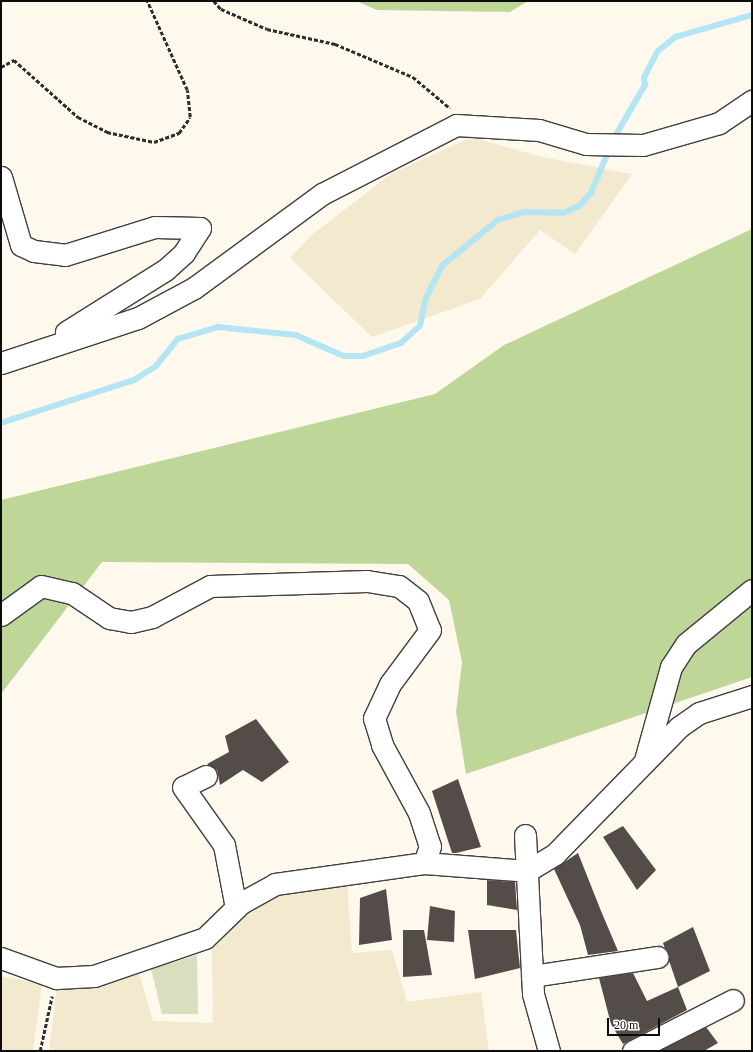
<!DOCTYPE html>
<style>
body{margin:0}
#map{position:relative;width:753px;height:1052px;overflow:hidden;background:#fef8ed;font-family:"Times New Roman",serif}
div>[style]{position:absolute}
.farmland>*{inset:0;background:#f2e9ce}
.forest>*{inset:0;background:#bed698}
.cemetery>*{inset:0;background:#d9debf}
.stream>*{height:5.5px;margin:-2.75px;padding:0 2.75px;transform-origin:2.75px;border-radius:2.75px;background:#b4e5f3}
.building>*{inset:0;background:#544c49}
.path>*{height:2.5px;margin-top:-1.25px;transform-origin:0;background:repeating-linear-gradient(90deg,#2e2e2e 0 4px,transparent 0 6px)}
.roads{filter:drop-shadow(1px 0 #3f3f3f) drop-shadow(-1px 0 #3f3f3f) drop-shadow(0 1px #3f3f3f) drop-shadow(0 -1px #3f3f3f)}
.minor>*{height:21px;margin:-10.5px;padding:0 10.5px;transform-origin:10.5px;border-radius:10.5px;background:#fff}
span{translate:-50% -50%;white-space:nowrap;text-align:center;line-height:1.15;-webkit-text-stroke:4px #fff;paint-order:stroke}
.frame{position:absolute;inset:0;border:2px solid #0c0c0c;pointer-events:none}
.scale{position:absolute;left:607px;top:1018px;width:53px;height:18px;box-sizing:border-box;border:2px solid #0c0c0c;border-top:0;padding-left:5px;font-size:12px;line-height:14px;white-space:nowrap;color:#0c0c0c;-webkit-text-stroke:3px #fff;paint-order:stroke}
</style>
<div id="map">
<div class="farmland">
<i style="clip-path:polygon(471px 137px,542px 157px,632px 174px,575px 254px,540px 230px,480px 299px,372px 337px,290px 258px,313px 234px,391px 174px)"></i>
<i style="clip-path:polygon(347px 882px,352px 953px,392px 950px,407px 1002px,481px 992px,489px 1051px,49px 1051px,57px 986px,92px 989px,139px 973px,153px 1021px,213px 1023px,212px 950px,245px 915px,279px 892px)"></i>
<i style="clip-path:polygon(1px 976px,42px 984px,33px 1051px,1px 1051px)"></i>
</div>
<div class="forest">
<i style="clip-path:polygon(356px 1px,528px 1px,510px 12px,377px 10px)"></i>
<i style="clip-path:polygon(752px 229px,752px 677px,466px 774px,456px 712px,462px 662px,449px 600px,408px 564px,102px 562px,1px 694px,1px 500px,435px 394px,504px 345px)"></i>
</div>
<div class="cemetery">
<i style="clip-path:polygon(197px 955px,198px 1014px,162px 1014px,151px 969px)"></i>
</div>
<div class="stream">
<i style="left:613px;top:140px;width:64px;rotate:-59.8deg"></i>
<i style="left:645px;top:85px;width:7px;rotate:-98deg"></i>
<i style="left:644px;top:78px;width:30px;rotate:-63deg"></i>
<i style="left:658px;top:51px;width:23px;rotate:-38deg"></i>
<i style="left:676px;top:37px;width:79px;rotate:-16.1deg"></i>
<i style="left:1px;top:423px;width:140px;rotate:-17.9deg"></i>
<i style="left:134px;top:380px;width:26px;rotate:-32deg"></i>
<i style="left:156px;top:366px;width:35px;rotate:-51deg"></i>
<i style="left:178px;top:339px;width:42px;rotate:-16.7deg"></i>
<i style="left:218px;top:327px;width:78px;rotate:5.9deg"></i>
<i style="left:296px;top:335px;width:52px;rotate:23.6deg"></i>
<i style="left:344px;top:356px;width:19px"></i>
<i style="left:363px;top:356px;width:40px;rotate:-18.9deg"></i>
<i style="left:401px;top:343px;width:25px;rotate:-42deg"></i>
<i style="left:420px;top:326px;width:29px;rotate:-78deg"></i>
<i style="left:426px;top:298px;width:37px;rotate:-63deg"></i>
<i style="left:443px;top:265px;width:71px;rotate:-39.3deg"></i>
<i style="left:498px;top:220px;width:28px;rotate:-17deg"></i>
<i style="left:525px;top:212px;width:39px;rotate:1deg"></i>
<i style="left:564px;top:213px;width:17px;rotate:-25deg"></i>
<i style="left:579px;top:206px;width:18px;rotate:-47deg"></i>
<i style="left:591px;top:193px;width:49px;rotate:-67.1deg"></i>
</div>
<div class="building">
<i style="clip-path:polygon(256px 719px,289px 762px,262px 782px,243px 770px,220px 785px,217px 770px,207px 764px,229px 752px,225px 736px)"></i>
<i style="clip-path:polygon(458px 779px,481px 847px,456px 853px,452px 853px,432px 791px)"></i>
<i style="clip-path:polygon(623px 826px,656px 870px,637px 890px,603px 837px)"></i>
<i style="clip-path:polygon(578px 853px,601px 911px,618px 951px,588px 955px,580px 925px,554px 869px)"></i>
<i style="clip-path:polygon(487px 880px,515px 882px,517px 910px,487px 905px)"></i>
<i style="clip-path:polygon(386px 889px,392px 940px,359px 945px,360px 898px)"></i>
<i style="clip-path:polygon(430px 906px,455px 911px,454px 942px,427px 940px)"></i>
<i style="clip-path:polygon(693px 927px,710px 971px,678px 987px,663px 943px)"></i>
<i style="clip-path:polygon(403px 930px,424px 930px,432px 975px,403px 977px)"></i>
<i style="clip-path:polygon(468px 930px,516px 930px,520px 968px,475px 979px)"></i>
<i style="clip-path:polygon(633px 973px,647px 1001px,678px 987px,687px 1010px,623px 1044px,611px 1024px,599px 978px)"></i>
<i style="clip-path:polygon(706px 1027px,718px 1043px,704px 1051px,659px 1051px)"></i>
</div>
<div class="path">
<i style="left:214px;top:1px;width:11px;rotate:49deg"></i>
<i style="left:221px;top:9px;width:50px;rotate:23.5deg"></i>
<i style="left:267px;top:29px;width:70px;rotate:12.4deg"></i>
<i style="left:335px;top:44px;width:85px;rotate:22.9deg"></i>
<i style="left:413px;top:77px;width:48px;rotate:40deg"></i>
<i style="left:1px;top:67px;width:15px;rotate:-28deg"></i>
<i style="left:14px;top:60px;width:86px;rotate:41.7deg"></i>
<i style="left:78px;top:117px;width:33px;rotate:27deg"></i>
<i style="left:107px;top:132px;width:48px;rotate:12deg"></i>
<i style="left:154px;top:142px;width:27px;rotate:-20deg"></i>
<i style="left:179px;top:133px;width:19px;rotate:-55deg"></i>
<i style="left:190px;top:117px;width:27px;rotate:-96deg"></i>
<i style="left:187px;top:90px;width:98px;rotate:-114.2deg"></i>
<i style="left:40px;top:1051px;width:56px;rotate:-77.7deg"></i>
</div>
<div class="roads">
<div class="minor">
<i style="left:1px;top:177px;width:71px;rotate:73.6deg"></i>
<i style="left:21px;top:245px;width:14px;rotate:25deg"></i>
<i style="left:34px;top:251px;width:31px;rotate:7deg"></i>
<i style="left:65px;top:255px;width:94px;rotate:-17.3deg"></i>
<i style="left:155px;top:227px;width:45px;rotate:1.3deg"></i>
<i style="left:200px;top:228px;width:30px;rotate:123deg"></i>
<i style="left:184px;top:253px;width:25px;rotate:138deg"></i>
<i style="left:165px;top:270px;width:117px;rotate:147.9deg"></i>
<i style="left:1px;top:363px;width:144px;rotate:-18.2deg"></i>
<i style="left:138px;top:318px;width:64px;rotate:-28.2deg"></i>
<i style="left:194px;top:288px;width:159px;rotate:-36.3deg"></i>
<i style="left:322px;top:194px;width:151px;rotate:-27.2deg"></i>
<i style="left:456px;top:125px;width:83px;rotate:3.4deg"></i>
<i style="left:539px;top:130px;width:49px;rotate:16.6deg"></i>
<i style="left:586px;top:144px;width:57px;rotate:1deg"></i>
<i style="left:643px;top:145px;width:79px;rotate:-16.1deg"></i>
<i style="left:719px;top:123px;width:40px;rotate:-34deg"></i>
<i style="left:1px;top:615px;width:49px;rotate:-35.9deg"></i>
<i style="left:41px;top:586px;width:32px;rotate:13deg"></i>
<i style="left:72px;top:593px;width:45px;rotate:34deg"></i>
<i style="left:109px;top:618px;width:22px;rotate:10deg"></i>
<i style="left:131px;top:622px;width:22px;rotate:-13deg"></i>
<i style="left:152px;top:617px;width:66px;rotate:-28.1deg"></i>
<i style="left:210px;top:586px;width:157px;rotate:-1.8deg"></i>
<i style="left:367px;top:581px;width:32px;rotate:9deg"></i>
<i style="left:399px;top:586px;width:24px;rotate:38deg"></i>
<i style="left:418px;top:601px;width:31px;rotate:68deg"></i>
<i style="left:430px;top:630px;width:67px;rotate:126.5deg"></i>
<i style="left:390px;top:684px;width:38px;rotate:115deg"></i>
<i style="left:374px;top:718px;width:28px;rotate:73deg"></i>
<i style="left:382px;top:745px;width:77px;rotate:61.4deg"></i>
<i style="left:419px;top:813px;width:35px;rotate:72deg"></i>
<i style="left:430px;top:846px;width:18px;rotate:109deg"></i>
<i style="left:645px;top:760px;width:97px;rotate:-74.4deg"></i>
<i style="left:671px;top:667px;width:27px;rotate:-57deg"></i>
<i style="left:686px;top:644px;width:85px;rotate:-39.3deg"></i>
<i style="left:206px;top:776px;width:25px;rotate:154deg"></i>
<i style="left:183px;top:787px;width:71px;rotate:54.7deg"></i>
<i style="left:224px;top:845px;width:64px;rotate:79.2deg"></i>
<i style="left:525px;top:835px;width:159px;rotate:87.1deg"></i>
<i style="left:533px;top:994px;width:59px;rotate:74.3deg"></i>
<i style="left:1px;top:958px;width:59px;rotate:20deg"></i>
<i style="left:56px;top:978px;width:38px;rotate:-3deg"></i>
<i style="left:94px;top:976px;width:117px;rotate:-18.9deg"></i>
<i style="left:205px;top:938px;width:50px;rotate:-44.2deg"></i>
<i style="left:241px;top:903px;width:39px;rotate:-29deg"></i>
<i style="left:275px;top:884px;width:150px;rotate:-8deg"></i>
<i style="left:424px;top:863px;width:103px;rotate:4.4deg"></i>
<i style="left:527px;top:871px;width:33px;rotate:-31deg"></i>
<i style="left:555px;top:854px;width:177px;rotate:-45.7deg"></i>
<i style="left:679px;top:727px;width:24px;rotate:-35deg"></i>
<i style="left:699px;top:713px;width:56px;rotate:-17.8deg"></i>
<i style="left:532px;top:976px;width:127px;rotate:-8.6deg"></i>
<i style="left:633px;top:1051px;width:112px;rotate:-27deg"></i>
</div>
</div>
<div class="frame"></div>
<div class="scale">20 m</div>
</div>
